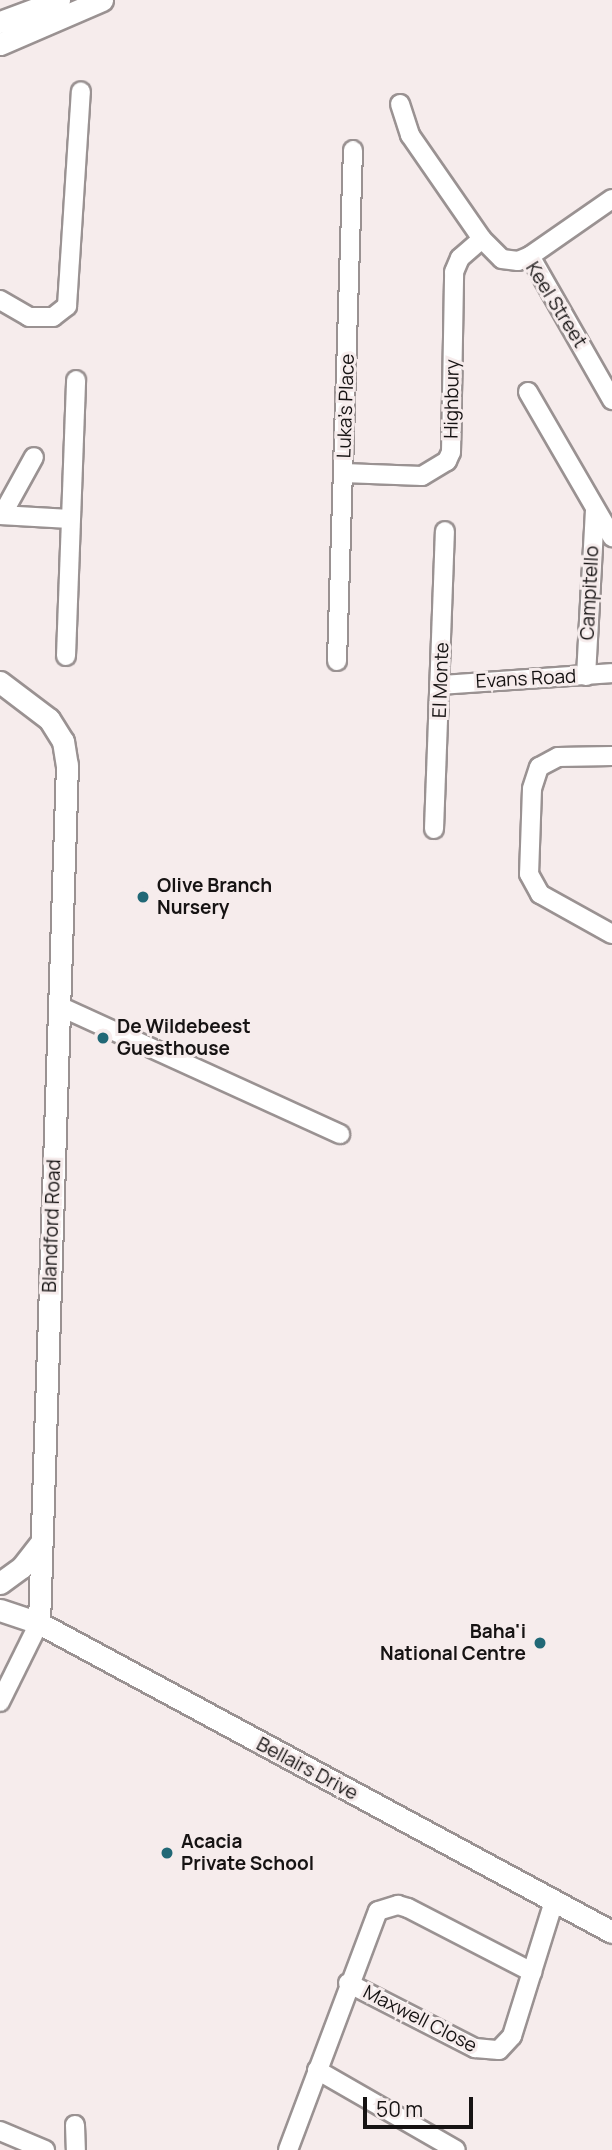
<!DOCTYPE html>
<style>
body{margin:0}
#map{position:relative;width:612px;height:2150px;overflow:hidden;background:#f6ecec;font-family:Manrope,sans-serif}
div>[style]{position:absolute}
.roads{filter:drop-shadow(2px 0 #9a9292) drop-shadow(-2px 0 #9a9292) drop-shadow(0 2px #9a9292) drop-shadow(0 -2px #9a9292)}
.minor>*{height:18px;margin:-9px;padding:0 9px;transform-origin:9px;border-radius:9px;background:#fff}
.tertiary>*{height:21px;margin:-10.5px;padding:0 10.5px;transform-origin:10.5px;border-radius:10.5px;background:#fff}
.dots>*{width:19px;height:19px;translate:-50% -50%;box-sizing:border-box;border:4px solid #f6ecec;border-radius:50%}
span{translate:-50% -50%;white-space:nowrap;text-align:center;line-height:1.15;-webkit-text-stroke:6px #f6ecec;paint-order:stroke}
.street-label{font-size:19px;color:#161313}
.poi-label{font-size:19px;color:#161313;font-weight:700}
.left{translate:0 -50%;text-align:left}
.right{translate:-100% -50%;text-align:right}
.scale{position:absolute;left:363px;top:2097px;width:110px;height:32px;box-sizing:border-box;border:4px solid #161313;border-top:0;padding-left:9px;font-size:21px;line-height:24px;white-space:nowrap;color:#161313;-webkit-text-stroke:5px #f6ecec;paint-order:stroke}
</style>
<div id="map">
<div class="roads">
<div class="minor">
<i style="left:400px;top:104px;width:33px;rotate:72deg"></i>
<i style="left:410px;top:135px;width:126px;rotate:55.3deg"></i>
<i style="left:482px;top:239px;width:28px;rotate:45deg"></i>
<i style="left:502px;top:259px;width:16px;rotate:7deg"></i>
<i style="left:518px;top:261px;width:13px;rotate:-23deg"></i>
<i style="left:530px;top:256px;width:100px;rotate:-34.8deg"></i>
<i style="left:530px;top:256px;width:166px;rotate:60.3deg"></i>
<i style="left:0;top:300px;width:34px;rotate:30deg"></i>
<i style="left:29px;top:317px;width:24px"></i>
<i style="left:53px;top:317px;width:18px;rotate:-38deg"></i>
<i style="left:67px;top:306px;width:215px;rotate:-86.3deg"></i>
<i style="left:528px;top:392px;width:168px;rotate:59.9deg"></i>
<i style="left:344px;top:473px;width:78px;rotate:2.2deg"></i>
<i style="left:422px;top:476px;width:29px;rotate:-31deg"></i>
<i style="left:447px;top:461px;width:10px;rotate:-66deg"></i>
<i style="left:451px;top:452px;width:180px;rotate:-89deg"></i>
<i style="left:454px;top:272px;width:15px;rotate:-67deg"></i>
<i style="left:460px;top:258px;width:29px;rotate:-41deg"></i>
<i style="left:0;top:515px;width:70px;rotate:3.3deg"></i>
<i style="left:2px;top:515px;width:66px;rotate:-61.1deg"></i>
<i style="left:66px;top:656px;width:276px;rotate:-87.9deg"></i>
<i style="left:337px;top:661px;width:511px;rotate:-88.21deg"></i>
<i style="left:586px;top:676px;width:165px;rotate:-86.9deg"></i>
<i style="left:441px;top:685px;width:171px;rotate:-4deg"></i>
<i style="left:612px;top:756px;width:54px;rotate:178.9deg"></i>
<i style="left:558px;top:757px;width:21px;rotate:152deg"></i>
<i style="left:539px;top:767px;width:23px;rotate:108deg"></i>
<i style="left:532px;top:789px;width:85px;rotate:92deg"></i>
<i style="left:529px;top:874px;width:23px;rotate:61deg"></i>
<i style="left:540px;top:894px;width:82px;rotate:29.1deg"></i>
<i style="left:434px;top:829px;width:298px;rotate:-87.9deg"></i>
<i style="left:59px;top:1006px;width:309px;rotate:24.5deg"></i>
<i style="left:0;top:1702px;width:88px;rotate:-63.7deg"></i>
<i style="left:348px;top:1983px;width:143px;rotate:27.1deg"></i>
<i style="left:475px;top:2048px;width:24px;rotate:5deg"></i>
<i style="left:499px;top:2050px;width:19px;rotate:-47deg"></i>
<i style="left:512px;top:2036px;width:141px;rotate:-72.7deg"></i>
<i style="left:317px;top:2070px;width:160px;rotate:29.9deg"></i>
<i style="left:75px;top:2125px;width:25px;rotate:88deg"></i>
<i style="left:0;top:2131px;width:49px;rotate:22.9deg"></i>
<i style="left:288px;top:2150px;width:255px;rotate:-69.4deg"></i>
<i style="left:378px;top:1911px;width:21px;rotate:-17deg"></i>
<i style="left:398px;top:1905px;width:10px;rotate:17deg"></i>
<i style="left:408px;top:1908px;width:140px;rotate:27.3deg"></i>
</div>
<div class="tertiary">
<i style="left:0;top:22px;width:63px;rotate:-20.4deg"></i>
<i style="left:0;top:44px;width:111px;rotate:-23.3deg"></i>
<i style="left:0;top:682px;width:61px;rotate:37.1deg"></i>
<i style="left:49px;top:719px;width:26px;rotate:58deg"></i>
<i style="left:63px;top:741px;width:24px;rotate:81deg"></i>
<i style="left:67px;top:765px;width:858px;rotate:91.87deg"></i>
<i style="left:0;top:1583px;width:27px;rotate:-36deg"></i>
<i style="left:22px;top:1567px;width:31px;rotate:-52deg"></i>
<i style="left:0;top:1610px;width:41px;rotate:18.4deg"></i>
<i style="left:39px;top:1623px;width:651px;rotate:28.34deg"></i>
</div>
</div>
<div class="dots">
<i style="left:143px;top:897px;background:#216876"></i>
<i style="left:103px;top:1038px;background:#216876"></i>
<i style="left:540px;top:1643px;background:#216876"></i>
<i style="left:167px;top:1853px;background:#216876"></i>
</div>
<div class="street-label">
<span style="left:556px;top:305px;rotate:58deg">Keel Street</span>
<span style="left:452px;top:399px;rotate:-89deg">Highbury</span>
<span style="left:346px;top:406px;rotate:-88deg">Luka's Place</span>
<span style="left:590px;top:593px;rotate:-87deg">Campitello</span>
<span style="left:526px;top:679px;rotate:-3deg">Evans Road</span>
<span style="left:441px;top:680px;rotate:-88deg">El Monte</span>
<span style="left:52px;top:1226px;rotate:-88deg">Blandford Road</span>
<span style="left:307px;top:1769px;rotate:28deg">Bellairs Drive</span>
<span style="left:420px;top:2019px;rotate:27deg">Maxwell Close</span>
</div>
<div class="poi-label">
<span class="left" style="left:157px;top:897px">Olive Branch<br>Nursery</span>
<span class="left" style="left:117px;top:1038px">De Wildebeest<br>Guesthouse</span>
<span class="right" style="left:526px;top:1643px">Baha'i<br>National Centre</span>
<span class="left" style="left:181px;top:1853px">Acacia<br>Private School</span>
</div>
<div class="scale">50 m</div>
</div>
